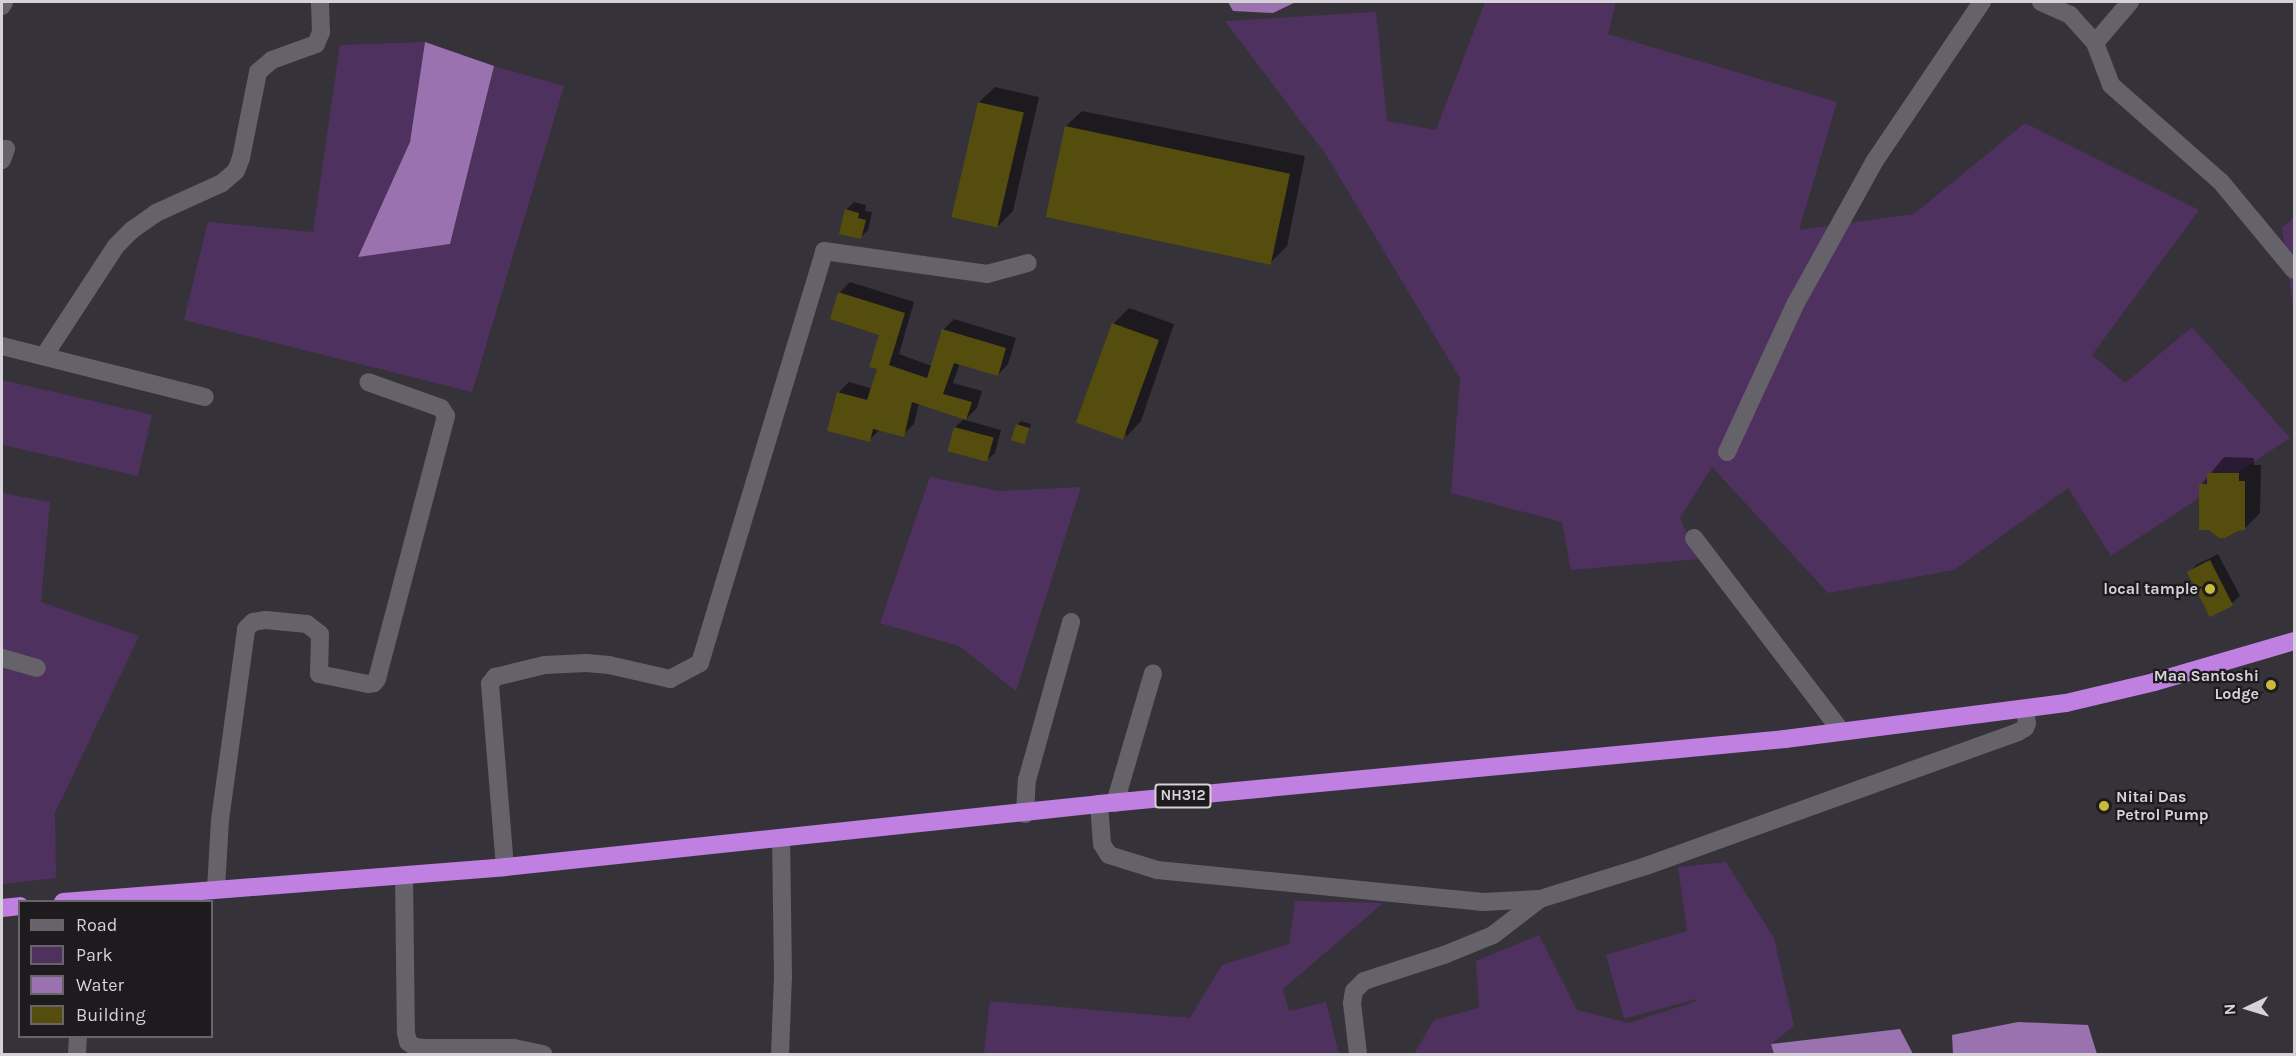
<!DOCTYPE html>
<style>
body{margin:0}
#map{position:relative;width:2296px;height:1056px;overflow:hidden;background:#363239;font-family:Karla,sans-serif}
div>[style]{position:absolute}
.green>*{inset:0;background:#4f315f;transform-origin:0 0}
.water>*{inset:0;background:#9972af}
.shadow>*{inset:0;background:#0007}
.building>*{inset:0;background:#544d0e;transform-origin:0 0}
.minor>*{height:18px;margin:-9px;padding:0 9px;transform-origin:9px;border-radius:9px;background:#666269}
.highway>*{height:18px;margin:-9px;padding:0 9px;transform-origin:9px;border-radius:9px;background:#bf80e2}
.dots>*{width:16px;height:16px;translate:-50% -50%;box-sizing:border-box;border:3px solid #1d1b1e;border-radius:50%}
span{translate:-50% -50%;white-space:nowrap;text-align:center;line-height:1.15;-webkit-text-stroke:4.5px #1d1b1e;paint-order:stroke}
.shield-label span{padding:2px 4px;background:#1d1b1e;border:2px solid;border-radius:4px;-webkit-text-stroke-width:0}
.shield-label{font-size:15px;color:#d5d3d7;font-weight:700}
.poi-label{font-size:16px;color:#d5d3d7;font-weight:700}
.right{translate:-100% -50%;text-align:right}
.left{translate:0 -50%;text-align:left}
.frame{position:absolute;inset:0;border:3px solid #d5d3d7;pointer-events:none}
.legend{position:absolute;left:18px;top:900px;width:195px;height:138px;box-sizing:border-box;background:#1d1b1e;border:2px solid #676568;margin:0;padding:8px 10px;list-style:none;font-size:18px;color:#d5d3d7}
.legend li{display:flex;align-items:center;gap:12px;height:30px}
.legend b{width:30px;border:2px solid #676568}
.north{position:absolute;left:2218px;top:978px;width:60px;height:60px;-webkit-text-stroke:4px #1d1b1e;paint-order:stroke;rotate:266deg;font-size:16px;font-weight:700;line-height:24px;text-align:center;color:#d5d3d7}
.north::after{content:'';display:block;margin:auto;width:21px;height:27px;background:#d5d3d7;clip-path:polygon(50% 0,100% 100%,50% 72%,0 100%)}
</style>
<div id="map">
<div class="green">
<i style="clip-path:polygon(1485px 2px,1616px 2px,1608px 34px,1837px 102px,1799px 230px,1914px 214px,2025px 123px,2199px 210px,2092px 355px,2125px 383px,2192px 327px,2290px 438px,2111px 556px,2068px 488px,1954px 570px,1828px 593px,1712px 467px,1680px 518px,1698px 559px,1571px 570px,1562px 522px,1451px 493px,1460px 378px,1327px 156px,1225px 21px,1376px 12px,1387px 121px,1436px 130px)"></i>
<i style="clip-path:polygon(425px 42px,410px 142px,358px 256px,450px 244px,494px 66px,564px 86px,472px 392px,184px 320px,208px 222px,313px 232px,340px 45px)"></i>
<i style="clip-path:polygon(2294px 217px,2294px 314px,2282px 228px)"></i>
<i style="left:2px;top:380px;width:154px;height:63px;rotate:13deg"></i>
<i style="clip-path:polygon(930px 477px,999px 491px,1081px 487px,1016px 691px,959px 646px,880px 623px)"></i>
<i style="clip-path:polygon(2px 493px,50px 502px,41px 602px,139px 636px,55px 813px,56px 878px,2px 884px)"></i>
<i style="clip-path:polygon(1726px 862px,1774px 938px,1794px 1026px,1771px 1044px,1774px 1054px,1414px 1054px,1434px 1020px,1479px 1008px,1476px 961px,1539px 935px,1577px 1010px,1629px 1023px,1697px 1001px,1696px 999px,1624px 1019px,1606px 955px,1687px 931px,1678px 867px)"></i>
<i style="clip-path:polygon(1295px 901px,1383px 903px,1283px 989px,1289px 1011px,1326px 1002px,1339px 1054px,984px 1054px,990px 1001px,1190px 1018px,1222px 965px,1289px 944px)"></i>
</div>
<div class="water">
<i style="clip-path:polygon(1228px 2px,1296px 2px,1273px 13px,1233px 11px)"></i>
<i style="clip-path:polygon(425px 42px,494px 66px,450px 244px,358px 257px,410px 142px)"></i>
<i style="clip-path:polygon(2018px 1022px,2088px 1025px,2097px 1054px,1953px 1054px,1952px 1035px)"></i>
<i style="clip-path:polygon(1900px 1029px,1913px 1054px,1774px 1054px,1771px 1044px)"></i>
</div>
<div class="shadow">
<i style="clip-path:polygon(995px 87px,1039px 97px,1013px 211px,997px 227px,979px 102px)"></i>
<i style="clip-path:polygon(1082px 111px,1305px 156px,1287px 246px,1271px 262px,1066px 126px)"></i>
<i style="clip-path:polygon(854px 202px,866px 205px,865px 211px,872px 212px,868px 230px,861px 237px,846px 210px)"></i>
<i style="clip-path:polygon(850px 282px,914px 302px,899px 354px,932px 366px,944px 329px,954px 319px,1016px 338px,1008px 364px,998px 375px,960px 363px,953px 383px,982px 391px,977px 408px,965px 420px,1001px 430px,995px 453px,987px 460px,955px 427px,965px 418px,919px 403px,914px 424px,903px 435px,880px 429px,869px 441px,838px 393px,849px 382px,873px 389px,879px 368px,881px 334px,839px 293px)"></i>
<i style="clip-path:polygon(1129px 308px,1174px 324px,1141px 421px,1126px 437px,1113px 324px)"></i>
<i style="clip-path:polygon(1021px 421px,1031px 424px,1024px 442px,1017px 425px)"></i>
<i style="clip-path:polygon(2224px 457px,2254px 458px,2254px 465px,2261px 465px,2260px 513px,2244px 529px,2201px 485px)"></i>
<i style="clip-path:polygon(2218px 554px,2240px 596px,2232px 603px,2211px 615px,2189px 573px,2196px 565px)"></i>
</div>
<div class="building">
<i style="left:978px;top:102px;width:47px;height:118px;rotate:13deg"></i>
<i style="left:1065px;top:126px;width:230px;height:93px;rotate:12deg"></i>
<i style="clip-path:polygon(845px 209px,859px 213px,858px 218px,866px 220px,861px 239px,839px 234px)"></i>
<i style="clip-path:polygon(838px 292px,905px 313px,889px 365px,927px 378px,942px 329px,1006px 348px,998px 376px,954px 363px,943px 394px,972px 402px,966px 420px,912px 402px,904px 437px,873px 429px,870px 442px,827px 431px,837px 392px,867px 400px,877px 369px,869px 367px,879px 335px,830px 319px)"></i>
<i style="left:1112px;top:323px;width:50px;height:106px;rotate:20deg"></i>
<i style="left:1016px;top:424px;width:14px;height:17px;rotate:17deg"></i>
<i style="left:954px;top:427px;width:41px;height:25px;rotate:15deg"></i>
<i style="clip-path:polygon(2207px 473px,2239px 473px,2239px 481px,2245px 481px,2245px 530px,2238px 531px,2225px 538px,2219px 538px,2209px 530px,2199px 530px,2199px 484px,2207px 484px)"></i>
<i style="left:2210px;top:560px;width:51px;height:26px;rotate:63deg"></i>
</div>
<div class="minor">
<i style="left:2041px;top:2px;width:32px;rotate:24deg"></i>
<i style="left:2070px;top:15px;width:38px;rotate:48deg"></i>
<i style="left:2095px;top:43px;width:45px;rotate:69.1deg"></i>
<i style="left:2111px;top:85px;width:147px;rotate:41.4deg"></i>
<i style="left:2221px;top:182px;width:114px;rotate:50.3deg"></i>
<i style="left:2px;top:6px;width:4px;rotate:-63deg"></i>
<i style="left:2095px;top:43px;width:54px;rotate:-49.5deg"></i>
<i style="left:2px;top:160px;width:12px;rotate:-70deg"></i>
<i style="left:2px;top:346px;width:209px;rotate:14.1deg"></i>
<i style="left:44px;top:356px;width:131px;rotate:-56.8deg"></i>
<i style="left:116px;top:246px;width:23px;rotate:-45deg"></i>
<i style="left:132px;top:230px;width:29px;rotate:-35deg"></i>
<i style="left:156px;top:213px;width:72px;rotate:-24.4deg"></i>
<i style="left:222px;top:183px;width:18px;rotate:-41deg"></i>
<i style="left:236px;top:171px;width:14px;rotate:-69deg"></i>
<i style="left:241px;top:158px;width:88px;rotate:-78.8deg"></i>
<i style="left:258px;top:72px;width:18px;rotate:-41deg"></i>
<i style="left:272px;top:60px;width:47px;rotate:-20deg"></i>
<i style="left:316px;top:44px;width:13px;rotate:-67deg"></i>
<i style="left:321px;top:32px;width:30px;rotate:-92deg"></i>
<i style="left:1727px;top:452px;width:164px;rotate:-65.2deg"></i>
<i style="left:1796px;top:303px;width:161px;rotate:-61deg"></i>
<i style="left:1874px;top:162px;width:193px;rotate:-56deg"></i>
<i style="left:1694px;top:538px;width:243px;rotate:52.7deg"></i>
<i style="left:2px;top:658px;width:36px;rotate:16deg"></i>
<i style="left:1115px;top:803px;width:135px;rotate:-73.7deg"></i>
<i style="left:1099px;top:804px;width:40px;rotate:85.7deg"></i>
<i style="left:1102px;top:844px;width:13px;rotate:58deg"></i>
<i style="left:1109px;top:855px;width:50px;rotate:17.4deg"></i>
<i style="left:1157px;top:870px;width:328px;rotate:5.6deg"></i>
<i style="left:1483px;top:902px;width:57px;rotate:-3deg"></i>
<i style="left:1540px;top:899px;width:111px;rotate:-17.3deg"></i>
<i style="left:1646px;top:866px;width:395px;rotate:-19.8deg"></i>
<i style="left:2018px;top:732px;width:8px;rotate:-30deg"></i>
<i style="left:2025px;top:728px;width:5px;rotate:-68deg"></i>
<i style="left:2027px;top:723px;width:13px;rotate:-99deg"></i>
<i style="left:1025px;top:814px;width:34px;rotate:-87deg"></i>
<i style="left:1027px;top:780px;width:164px;rotate:-74.4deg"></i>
<i style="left:505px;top:867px;width:184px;rotate:-94.7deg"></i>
<i style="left:490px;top:684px;width:9px;rotate:-54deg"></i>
<i style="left:495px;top:677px;width:51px;rotate:-13.5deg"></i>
<i style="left:545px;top:665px;width:41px;rotate:-2.8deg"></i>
<i style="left:586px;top:663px;width:23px;rotate:5deg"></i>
<i style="left:609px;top:665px;width:63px;rotate:12.9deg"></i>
<i style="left:670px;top:679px;width:34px;rotate:-28deg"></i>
<i style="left:700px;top:663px;width:430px;rotate:-73.2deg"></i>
<i style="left:824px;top:251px;width:165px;rotate:8deg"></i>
<i style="left:987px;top:274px;width:42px;rotate:-15deg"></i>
<i style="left:404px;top:876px;width:157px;rotate:89.3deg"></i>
<i style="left:406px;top:1033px;width:9px;rotate:77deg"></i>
<i style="left:408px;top:1042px;width:9px;rotate:36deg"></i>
<i style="left:415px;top:1047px;width:9px;rotate:6deg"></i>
<i style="left:424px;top:1048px;width:90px"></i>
<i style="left:514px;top:1048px;width:30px;rotate:12deg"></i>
<i style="left:216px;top:889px;width:69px;rotate:-86.7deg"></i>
<i style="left:220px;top:820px;width:193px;rotate:-82.2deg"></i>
<i style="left:246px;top:629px;width:10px;rotate:-45deg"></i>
<i style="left:253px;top:622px;width:13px;rotate:-9deg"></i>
<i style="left:266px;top:620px;width:41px;rotate:5.6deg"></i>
<i style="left:307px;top:624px;width:16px;rotate:38deg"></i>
<i style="left:320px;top:634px;width:40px;rotate:91.4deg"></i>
<i style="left:319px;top:674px;width:50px;rotate:11.5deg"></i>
<i style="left:368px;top:684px;width:6px;rotate:-9deg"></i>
<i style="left:374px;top:683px;width:5px;rotate:-53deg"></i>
<i style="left:377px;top:679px;width:272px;rotate:-75.3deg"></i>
<i style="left:446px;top:416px;width:9px;rotate:-122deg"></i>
<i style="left:441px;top:408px;width:77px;rotate:-160.4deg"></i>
<i style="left:77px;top:1054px;width:18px;rotate:-87deg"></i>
<i style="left:780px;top:1054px;width:77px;rotate:-87.8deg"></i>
<i style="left:783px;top:977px;width:138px;rotate:-90.8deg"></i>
<i style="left:1358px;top:1054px;width:51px;rotate:-96.7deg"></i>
<i style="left:1352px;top:1003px;width:12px;rotate:-81deg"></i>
<i style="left:1354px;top:991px;width:14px;rotate:-45deg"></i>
<i style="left:1364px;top:981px;width:84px;rotate:-18deg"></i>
<i style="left:1444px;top:955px;width:53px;rotate:-22.2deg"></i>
<i style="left:1493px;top:935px;width:59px;rotate:-37.5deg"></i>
</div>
<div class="highway">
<i style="left:63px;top:902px;width:443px;rotate:-4.5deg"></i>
<i style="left:505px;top:867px;width:597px;rotate:-6.05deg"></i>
<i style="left:1099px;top:804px;width:689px;rotate:-5.41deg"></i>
<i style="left:1785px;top:739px;width:283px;rotate:-7.3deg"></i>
<i style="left:2066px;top:703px;width:90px;rotate:-13.4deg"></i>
<i style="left:2154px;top:682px;width:146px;rotate:-16.3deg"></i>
<i style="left:2px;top:908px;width:18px;rotate:-6deg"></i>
</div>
<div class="dots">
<i style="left:2210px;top:589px;background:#c9ba3a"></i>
<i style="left:2271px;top:685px;background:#c9ba3a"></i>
<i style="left:2104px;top:806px;background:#c9ba3a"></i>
</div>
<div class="shield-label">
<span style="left:1183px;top:796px">NH312</span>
</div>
<div class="poi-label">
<span class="right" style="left:2198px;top:589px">local tample</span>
<span class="right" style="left:2259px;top:685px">Maa Santoshi<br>Lodge</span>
<span class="left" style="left:2116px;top:806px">Nitai Das<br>Petrol Pump</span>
</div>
<div class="frame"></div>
<ul class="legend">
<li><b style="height:8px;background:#666269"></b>Road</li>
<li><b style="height:16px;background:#4f315f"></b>Park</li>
<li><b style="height:16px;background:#9972af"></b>Water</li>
<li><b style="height:16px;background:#544d0e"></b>Building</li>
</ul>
<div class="north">N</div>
</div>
